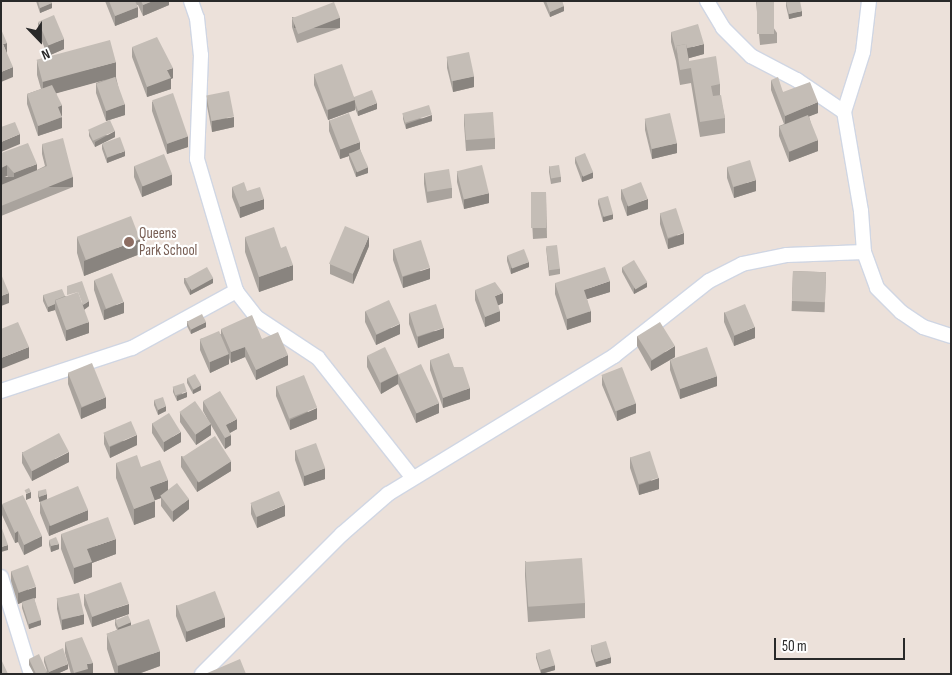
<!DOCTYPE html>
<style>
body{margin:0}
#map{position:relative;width:952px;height:675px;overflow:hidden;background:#ece1da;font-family:"Sofia Sans Condensed",sans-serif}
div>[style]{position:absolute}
.roads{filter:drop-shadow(1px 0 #d0d6e3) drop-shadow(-1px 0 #d0d6e3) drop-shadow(0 1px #d0d6e3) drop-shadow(0 -1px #d0d6e3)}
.minor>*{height:14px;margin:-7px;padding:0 7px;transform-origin:7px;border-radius:7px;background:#fff}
.wall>*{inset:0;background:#a9a39d;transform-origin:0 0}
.shaded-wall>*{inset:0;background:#89847f;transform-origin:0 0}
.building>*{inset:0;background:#c4bdb6;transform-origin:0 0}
.dots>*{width:14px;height:14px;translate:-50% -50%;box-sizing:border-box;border:2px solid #fff;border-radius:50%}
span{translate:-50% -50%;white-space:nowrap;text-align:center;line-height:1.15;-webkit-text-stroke:4.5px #fff;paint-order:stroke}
.education-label{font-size:15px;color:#785e54}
.left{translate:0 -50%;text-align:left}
.frame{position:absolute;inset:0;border:2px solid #292929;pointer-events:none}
.north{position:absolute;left:15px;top:15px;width:50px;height:50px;-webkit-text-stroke:4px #fff;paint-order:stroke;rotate:158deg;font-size:14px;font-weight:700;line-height:20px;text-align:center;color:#292929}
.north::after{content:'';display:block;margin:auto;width:18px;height:22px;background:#292929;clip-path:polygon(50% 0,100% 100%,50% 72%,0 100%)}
.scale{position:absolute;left:774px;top:638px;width:131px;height:22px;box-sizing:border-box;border:2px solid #292929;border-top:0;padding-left:6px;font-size:15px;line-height:18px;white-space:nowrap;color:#292929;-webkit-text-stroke:4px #fff;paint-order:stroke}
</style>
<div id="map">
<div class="roads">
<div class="minor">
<i style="left:191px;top:1px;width:18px;rotate:71deg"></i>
<i style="left:197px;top:18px;width:37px;rotate:84deg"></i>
<i style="left:201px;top:55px;width:104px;rotate:92.2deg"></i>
<i style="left:197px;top:159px;width:138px;rotate:73.5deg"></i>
<i style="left:236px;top:291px;width:33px;rotate:52deg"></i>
<i style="left:256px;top:317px;width:74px;rotate:33.5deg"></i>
<i style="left:318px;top:358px;width:152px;rotate:51.7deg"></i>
<i style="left:707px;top:1px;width:31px;rotate:59deg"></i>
<i style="left:723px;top:28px;width:40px;rotate:45deg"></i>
<i style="left:751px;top:56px;width:52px;rotate:27.6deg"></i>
<i style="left:797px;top:80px;width:57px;rotate:34.2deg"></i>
<i style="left:864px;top:252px;width:41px;rotate:-94.2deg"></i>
<i style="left:861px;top:211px;width:100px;rotate:-99.7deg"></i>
<i style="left:844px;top:112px;width:63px;rotate:-72.4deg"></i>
<i style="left:863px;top:52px;width:51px;rotate:-83.3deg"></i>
<i style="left:1px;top:391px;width:138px;rotate:-18.2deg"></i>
<i style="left:132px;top:348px;width:119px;rotate:-28.7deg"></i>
<i style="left:1px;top:577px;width:102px;rotate:72.8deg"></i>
<i style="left:202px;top:674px;width:198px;rotate:-45deg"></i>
<i style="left:342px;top:534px;width:61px;rotate:-41deg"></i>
<i style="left:388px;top:494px;width:265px;rotate:-31.4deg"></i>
<i style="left:614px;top:356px;width:121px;rotate:-38.3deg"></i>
<i style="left:709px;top:281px;width:37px;rotate:-27deg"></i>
<i style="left:742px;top:264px;width:46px;rotate:-11.3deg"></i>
<i style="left:787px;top:255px;width:77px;rotate:-2.2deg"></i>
<i style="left:864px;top:252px;width:38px;rotate:70deg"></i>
<i style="left:877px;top:288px;width:34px;rotate:45deg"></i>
<i style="left:901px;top:312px;width:27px;rotate:34deg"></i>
<i style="left:923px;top:327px;width:29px;rotate:18deg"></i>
</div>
</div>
<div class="wall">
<i style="clip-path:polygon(36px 1px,51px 1px,52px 8px,40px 13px)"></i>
<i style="clip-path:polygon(105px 1px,169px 1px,169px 5px,143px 16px,138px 5px,137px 5px,138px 17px,115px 26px)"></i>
<i style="clip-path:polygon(543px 1px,562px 1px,564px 11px,550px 17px)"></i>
<i style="clip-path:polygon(756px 1px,777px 33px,777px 43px,760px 45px)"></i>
<i style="clip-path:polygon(786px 1px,802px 16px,789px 19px,786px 6px)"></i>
<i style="clip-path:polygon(292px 17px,340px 28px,297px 43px,292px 27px)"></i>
<i style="clip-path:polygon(38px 22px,64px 49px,48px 56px,38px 32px)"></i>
<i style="clip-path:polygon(671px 32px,704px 54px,689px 58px,689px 61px,720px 84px,720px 95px,725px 118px,725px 133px,700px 137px,691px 83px,680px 85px,676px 61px,671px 42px)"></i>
<i style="clip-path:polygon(132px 47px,173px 78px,171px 79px,171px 89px,147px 97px,132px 57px)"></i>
<i style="clip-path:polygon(447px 57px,474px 87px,453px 92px,447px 68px)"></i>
<i style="clip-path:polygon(37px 60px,116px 77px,125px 115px,106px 121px,96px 93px,96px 83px,107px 79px,56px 93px,62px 116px,61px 116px,62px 128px,38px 136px,27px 104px,27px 94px,41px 89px,37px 75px)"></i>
<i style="clip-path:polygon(314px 74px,354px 97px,377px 109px,358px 116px,355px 108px,355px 110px,328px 120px,314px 85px)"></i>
<i style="clip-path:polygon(771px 80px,783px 92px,818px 113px,809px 116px,818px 151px,789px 162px,779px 136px,779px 126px,784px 124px,771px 90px)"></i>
<i style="clip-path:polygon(207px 96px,234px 127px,212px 132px,207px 106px)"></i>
<i style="clip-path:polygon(152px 101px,188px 147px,167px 154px,152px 111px)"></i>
<i style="clip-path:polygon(403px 114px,432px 121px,406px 129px,403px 119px)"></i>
<i style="clip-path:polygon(464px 114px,495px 138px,495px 149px,466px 151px,464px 124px)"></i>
<i style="clip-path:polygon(645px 119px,677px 153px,652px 159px,645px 130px)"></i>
<i style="clip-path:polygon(329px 120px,360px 149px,368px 173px,356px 177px,349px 159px,349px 156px,340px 159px,329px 131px)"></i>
<i style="clip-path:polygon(89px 131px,115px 137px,95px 147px,89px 136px)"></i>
<i style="clip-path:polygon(42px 144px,73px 187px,1px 216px,1px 185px,11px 180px,7px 176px,1px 178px,1px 153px,37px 170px,45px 166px,42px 154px)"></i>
<i style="clip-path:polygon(102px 144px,125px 156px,107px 163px,102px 149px)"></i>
<i style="clip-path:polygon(575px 157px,593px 178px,582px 182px,575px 163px)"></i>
<i style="clip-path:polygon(134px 166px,172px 185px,142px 197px,134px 177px)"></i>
<i style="clip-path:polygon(549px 166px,561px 177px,561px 182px,551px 184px,549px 172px)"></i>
<i style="clip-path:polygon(727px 167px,756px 191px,734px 198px,727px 178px)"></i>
<i style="clip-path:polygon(457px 172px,489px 203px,464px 209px,457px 182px)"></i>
<i style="clip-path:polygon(424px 173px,452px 188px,452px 198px,427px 203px,424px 184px)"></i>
<i style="clip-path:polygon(232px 187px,247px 191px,264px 209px,240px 218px,232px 197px)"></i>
<i style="clip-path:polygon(621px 189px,648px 209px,627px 216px,621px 199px)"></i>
<i style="clip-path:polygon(546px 192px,547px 238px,533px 239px,531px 203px)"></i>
<i style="clip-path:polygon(598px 199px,613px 219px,603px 222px,598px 204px)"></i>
<i style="clip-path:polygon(660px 213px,684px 244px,668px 249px,660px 224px)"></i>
<i style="clip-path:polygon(77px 237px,140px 254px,84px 276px,77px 253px)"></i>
<i style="clip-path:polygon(245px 237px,281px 248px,293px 280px,259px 292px,245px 252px)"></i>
<i style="clip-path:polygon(369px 246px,353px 284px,330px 274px,330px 264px)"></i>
<i style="clip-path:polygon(546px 247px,560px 269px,560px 274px,549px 276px)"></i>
<i style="clip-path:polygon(393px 249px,430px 279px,403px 288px,393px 260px)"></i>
<i style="clip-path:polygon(507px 256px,529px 267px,511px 274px,507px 261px)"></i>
<i style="clip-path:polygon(622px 267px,647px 287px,634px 294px,622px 272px)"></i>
<i style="left:793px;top:271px;width:33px;height:40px;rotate:2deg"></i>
<i style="clip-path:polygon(184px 278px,213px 283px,190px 295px,184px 283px)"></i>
<i style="clip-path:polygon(94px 280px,124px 313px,104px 320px,94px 290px)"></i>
<i style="clip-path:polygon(555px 283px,610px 292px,587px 299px,591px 322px,567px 330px,555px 294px)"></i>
<i style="clip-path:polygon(475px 290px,503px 303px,498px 305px,500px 321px,485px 327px,475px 300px)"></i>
<i style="clip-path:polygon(43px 295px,65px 296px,89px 306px,84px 310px,89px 333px,66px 341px,55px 310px,48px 312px,43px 301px)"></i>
<i style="clip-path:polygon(365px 311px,400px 334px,376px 345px,365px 322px)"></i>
<i style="clip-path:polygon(724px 312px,755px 338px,734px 346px,724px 322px)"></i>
<i style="clip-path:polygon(409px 313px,444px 338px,418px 348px,409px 324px)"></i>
<i style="clip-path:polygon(187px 321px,206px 327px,191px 334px,187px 326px)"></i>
<i style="clip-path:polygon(221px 329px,262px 339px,288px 365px,256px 380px,245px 357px,231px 363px,229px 358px,229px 364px,210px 373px,200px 350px,200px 339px,221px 334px)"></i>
<i style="clip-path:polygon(637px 336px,675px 357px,651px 371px,637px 346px)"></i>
<i style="clip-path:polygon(367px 356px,398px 374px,439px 413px,416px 423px,398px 384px,381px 394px,367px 367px)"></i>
<i style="clip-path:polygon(430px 360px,454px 367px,470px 399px,443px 408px,430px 370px)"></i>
<i style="clip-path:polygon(670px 360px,717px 386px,680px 399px,670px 370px)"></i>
<i style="clip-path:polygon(68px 373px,106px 408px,81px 419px,68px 384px)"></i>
<i style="clip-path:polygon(602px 375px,636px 413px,617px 421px,602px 385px)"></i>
<i style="clip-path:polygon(187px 378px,201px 390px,193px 394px,187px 383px)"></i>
<i style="clip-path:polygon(276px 386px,317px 419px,290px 430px,276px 396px)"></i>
<i style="clip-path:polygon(173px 387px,187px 397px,177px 401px,173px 392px)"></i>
<i style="clip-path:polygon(154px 400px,166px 411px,158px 415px,154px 405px)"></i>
<i style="clip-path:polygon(203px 401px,237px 429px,230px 433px,231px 445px,225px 449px,211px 425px,211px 435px,196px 445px,180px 422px,180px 412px,209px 422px,203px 411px)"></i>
<i style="clip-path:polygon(152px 423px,181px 442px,164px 452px,152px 433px)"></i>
<i style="clip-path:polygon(104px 434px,137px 445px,110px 458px,104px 444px)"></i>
<i style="clip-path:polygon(295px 450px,325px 479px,304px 486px,295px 460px)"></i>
<i style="clip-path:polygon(22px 452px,69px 462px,32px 481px,22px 463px)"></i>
<i style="clip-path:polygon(181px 456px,231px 471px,197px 492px,181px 467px)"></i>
<i style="clip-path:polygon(630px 457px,659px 489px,639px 495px,630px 468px)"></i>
<i style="clip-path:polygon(116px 463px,141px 467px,189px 509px,173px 522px,161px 506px,161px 498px,155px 500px,155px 517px,134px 525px,116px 478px)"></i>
<i style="clip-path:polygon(38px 491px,47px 499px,88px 520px,49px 536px,40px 513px,40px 502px,38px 497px)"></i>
<i style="clip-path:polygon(2px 504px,42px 546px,24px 555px,18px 542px,15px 543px,2px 515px)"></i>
<i style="clip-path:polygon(251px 504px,285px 516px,257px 528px,251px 514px)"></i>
<i style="clip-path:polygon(61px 534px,116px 554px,92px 563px,92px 577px,74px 584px,61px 549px)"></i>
<i style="clip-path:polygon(49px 540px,59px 549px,51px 552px,49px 545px)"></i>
<i style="clip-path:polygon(525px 561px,585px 603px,585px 618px,528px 622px,525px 576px)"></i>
<i style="clip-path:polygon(11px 571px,36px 598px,34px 598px,41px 625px,29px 629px,22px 608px,22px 602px,18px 604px,11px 581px)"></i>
<i style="clip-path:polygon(84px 594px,129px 614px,92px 627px,84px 605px)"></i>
<i style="clip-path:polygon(57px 599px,84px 624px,62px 630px,57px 609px)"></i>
<i style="clip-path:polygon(176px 605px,225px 627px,186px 642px,176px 616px)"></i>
<i style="clip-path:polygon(115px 619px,131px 626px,160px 666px,138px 674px,115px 674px,107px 649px,107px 634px,117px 630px,115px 625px)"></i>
<i style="clip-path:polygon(65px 642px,93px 673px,90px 674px,71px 674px,65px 653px)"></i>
<i style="clip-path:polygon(591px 645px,611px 663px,596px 667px,591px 651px)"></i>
<i style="clip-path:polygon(536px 653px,555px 670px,541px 674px,536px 658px)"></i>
<i style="clip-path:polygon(44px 657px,68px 669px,57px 674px,47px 674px,47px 672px,47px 674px,34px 674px,29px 665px,29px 659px,47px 671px,44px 662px)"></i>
</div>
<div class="shaded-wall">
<i style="clip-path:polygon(153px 1px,169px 1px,169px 5px,143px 16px,143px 5px)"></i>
<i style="clip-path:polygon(52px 3px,52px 8px,40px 13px,40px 8px)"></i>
<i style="clip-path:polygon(564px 6px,564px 11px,550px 17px,550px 12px)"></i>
<i style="clip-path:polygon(138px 7px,138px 17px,115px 26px,115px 16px)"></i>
<i style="clip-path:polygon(802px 11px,802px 16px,789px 19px,789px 14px)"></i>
<i style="left:340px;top:18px;width:10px;height:46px;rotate:90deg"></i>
<i style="clip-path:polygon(64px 39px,64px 49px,48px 56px,48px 45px)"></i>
<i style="clip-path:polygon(7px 43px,7px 54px,3px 44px)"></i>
<i style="clip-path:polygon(704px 44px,704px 54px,679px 61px,677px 51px)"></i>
<i style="clip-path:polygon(116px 62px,116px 77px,43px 97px,43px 81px)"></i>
<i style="clip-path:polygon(13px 67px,13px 77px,1px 82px,1px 72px)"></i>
<i style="clip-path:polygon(173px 68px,173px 78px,171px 79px,171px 89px,147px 97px,147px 87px,167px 70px)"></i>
<i style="clip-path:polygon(474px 76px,474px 87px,453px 92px,453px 81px)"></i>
<i style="clip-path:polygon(355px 100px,355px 110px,328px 120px,328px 110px)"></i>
<i style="clip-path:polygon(818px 102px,818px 113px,785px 126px,785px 116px)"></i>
<i style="clip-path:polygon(377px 103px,377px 109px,358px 116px,358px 111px)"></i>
<i style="clip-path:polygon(125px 104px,125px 115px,106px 121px,106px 111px)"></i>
<i style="clip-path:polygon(62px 105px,62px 116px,58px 117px,58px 107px)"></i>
<i style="clip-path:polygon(432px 115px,432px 121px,406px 129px,406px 124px)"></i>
<i style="clip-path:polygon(62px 117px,62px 128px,38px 136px,38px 126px)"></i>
<i style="clip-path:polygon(234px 117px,234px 127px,212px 132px,212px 121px)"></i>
<i style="clip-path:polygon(115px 131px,115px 137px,95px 147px,95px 142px)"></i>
<i style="clip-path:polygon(20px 134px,20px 144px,1px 152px,1px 142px)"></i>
<i style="clip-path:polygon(188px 136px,188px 147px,167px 154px,167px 144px)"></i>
<i style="clip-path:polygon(818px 140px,818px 151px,789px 162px,789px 151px)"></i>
<i style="clip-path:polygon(360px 142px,360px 152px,349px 153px,349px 156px,340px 159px,340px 149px)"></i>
<i style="clip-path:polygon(677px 143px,677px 153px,652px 159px,652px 149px)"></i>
<i style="clip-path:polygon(125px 151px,125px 156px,107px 163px,107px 158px)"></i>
<i style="clip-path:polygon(37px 164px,37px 175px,14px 184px,14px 173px)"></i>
<i style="clip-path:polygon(7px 165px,7px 176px,1px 178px,1px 168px)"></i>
<i style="clip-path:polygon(368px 167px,368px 173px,356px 177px,356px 172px)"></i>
<i style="clip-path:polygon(593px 172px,593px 178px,582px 182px,582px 176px)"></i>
<i style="clip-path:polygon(172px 174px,172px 185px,142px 197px,142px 186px)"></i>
<i style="left:73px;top:177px;width:10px;height:78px;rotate:90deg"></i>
<i style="clip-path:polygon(756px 180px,756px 191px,734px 198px,734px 187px)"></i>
<i style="clip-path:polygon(489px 193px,489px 203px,464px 209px,464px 199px)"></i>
<i style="clip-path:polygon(264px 199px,264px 209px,240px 218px,240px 207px)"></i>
<i style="clip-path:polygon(648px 199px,648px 209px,627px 216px,627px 206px)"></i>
<i style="clip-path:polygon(613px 214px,613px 219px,603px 222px,603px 216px)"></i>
<i style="clip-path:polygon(684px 233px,684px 244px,668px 249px,668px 239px)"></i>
<i style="clip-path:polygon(369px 236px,369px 246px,353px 284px,353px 273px)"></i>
<i style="clip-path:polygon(140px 239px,140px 254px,84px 276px,84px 261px)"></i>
<i style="clip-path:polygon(529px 262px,529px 267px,511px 274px,511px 268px)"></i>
<i style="clip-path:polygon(293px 265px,293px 280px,259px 292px,259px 277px)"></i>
<i style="clip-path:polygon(430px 268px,430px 279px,403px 288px,403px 277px)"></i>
<i style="clip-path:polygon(213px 278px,213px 283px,190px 295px,190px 289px)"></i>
<i style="clip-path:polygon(610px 281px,610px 292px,584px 300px,584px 290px)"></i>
<i style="clip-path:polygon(647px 282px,647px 287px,634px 294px,634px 288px)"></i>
<i style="clip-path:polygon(9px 293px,9px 303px,1px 306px,1px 296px)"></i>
<i style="clip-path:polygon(503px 293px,503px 303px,495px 307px,495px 296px)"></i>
<i style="clip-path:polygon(89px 301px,89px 306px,81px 312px,81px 306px)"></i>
<i style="clip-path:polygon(124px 302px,124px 313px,104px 320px,104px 310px)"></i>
<i style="clip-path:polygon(55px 304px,55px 310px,48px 312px,48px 307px)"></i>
<i style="clip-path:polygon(500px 311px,500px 321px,485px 327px,485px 317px)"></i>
<i style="clip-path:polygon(591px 311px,591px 322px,567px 330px,567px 319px)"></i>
<i style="clip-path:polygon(89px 322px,89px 333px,66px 341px,66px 330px)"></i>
<i style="clip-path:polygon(206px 322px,206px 327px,191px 334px,191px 329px)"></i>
<i style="clip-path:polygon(400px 324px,400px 334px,376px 345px,376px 335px)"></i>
<i style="clip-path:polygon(755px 327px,755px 338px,734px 346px,734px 336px)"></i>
<i style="clip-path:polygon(444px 328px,444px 338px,418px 348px,418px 337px)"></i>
<i style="clip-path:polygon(675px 346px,675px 357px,651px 371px,651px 361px)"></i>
<i style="clip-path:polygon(29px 347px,29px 358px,1px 369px,1px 358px)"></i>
<i style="clip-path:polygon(245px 347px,245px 357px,231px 363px,231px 352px)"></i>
<i style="clip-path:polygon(229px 354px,229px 364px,210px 373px,210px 362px)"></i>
<i style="clip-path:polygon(288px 355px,288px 365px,256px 380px,256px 370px)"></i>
<i style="clip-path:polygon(398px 374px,398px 384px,381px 394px,381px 383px)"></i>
<i style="clip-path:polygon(717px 376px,717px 386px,680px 399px,680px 389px)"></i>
<i style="clip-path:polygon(201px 385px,201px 390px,193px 394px,193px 389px)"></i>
<i style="clip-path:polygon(470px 388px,470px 399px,443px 408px,443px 398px)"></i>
<i style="clip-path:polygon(187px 392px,187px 397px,177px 401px,177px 396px)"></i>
<i style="clip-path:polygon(106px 397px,106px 408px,81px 419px,81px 408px)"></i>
<i style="clip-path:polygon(439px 403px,439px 413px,416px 423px,416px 413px)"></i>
<i style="clip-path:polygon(636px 403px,636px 413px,617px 421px,617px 411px)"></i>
<i style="clip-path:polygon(166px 406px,166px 411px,158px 415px,158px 410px)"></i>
<i style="clip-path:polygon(317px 408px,317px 419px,290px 430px,290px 420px)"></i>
<i style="clip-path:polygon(237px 419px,237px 429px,226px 435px,226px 425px)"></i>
<i style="clip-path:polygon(211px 424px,211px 435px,196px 445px,196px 434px)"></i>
<i style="clip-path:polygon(181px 432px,181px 442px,164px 452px,164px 442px)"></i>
<i style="clip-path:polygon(137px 435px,137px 445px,110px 458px,110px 447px)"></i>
<i style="clip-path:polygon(231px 435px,231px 445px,225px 449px,225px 438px)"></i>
<i style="clip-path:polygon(69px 452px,69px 462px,32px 481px,32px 471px)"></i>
<i style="clip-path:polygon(231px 461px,231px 471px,197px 492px,197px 482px)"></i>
<i style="clip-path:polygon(325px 468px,325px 479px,304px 486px,304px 476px)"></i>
<i style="clip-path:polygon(659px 478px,659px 489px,639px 495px,639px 485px)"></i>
<i style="clip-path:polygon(168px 480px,168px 495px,161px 496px,161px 498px,150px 502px,150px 487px)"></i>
<i style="clip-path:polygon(31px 492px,31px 498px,26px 500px,26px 494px)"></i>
<i style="clip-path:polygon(47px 494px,47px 499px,39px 502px,39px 497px)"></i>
<i style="clip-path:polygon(189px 499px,189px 509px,173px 522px,173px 511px)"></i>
<i style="clip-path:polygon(155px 501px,155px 517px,134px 525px,134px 509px)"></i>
<i style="clip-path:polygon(285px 505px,285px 516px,257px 528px,257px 517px)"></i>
<i style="clip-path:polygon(88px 510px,88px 520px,49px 536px,49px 526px)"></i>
<i style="clip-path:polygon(18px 531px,18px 542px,15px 543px,15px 533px)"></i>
<i style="clip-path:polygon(42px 536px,42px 546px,24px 555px,24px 545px)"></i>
<i style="clip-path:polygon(116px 539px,116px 554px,92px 563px,92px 577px,74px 584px,74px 568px,87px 549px)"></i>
<i style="clip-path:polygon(59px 544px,59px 549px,51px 552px,51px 546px)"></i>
<i style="clip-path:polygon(8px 545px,8px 550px,1px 552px,1px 547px)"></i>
<i style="clip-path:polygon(36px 587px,36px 598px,18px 604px,18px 593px)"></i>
<i style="clip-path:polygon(129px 604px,129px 614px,92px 627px,92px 616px)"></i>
<i style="clip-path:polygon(84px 614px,84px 624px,62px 630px,62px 620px)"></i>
<i style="clip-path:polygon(225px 617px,225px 627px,186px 642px,186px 631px)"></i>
<i style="clip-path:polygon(41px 620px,41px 625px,29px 629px,29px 624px)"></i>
<i style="clip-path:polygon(131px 622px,131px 627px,118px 632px,118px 626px)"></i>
<i style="clip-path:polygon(160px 651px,160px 666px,138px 674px,118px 674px,118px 666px)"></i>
<i style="clip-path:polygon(611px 657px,611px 663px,596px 667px,596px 662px)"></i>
<i style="clip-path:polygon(93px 663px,93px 673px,90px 674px,74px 674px,74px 673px,87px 664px)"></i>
<i style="clip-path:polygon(68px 664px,68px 669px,57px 674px,49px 674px,49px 672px)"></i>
<i style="clip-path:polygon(555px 665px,555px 670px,541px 674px,541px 669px)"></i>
</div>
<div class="building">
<i style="clip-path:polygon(38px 1px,51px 1px,52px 3px,40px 8px)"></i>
<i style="clip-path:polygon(109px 1px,135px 1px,138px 7px,115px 16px)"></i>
<i style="clip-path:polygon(141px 1px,153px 1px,143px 5px)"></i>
<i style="clip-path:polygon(546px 1px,562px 1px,564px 6px,550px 12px)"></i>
<i style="left:757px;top:1px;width:17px;height:33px"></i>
<i style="clip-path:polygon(786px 1px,800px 1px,802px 11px,789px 14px)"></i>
<i style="left:334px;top:2px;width:17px;height:45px;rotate:69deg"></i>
<i style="left:54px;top:15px;width:26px;height:17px;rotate:67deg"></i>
<i style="clip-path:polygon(698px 24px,704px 44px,687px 48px,686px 44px,676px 46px,676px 51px,671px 32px)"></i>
<i style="clip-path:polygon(1px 29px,7px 43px,3px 44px,13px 67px,1px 72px)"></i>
<i style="clip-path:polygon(157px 37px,173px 68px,167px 70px,171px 78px,147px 87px,132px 47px)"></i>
<i style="left:110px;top:40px;width:23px;height:76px;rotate:75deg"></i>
<i style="clip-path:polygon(686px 44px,689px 61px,716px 56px,720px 84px,711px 86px,713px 96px,721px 95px,725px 118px,700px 122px,691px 68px,680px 70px,676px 46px)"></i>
<i style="left:469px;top:52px;width:25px;height:23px;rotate:78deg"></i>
<i style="left:342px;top:64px;width:38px;height:30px;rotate:70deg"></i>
<i style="left:115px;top:77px;width:29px;height:20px;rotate:70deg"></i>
<i style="clip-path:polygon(778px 77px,783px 92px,810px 82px,818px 102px,785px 116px,771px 80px)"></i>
<i style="clip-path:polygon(52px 85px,62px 105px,58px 107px,62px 117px,38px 126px,27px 94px)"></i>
<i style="clip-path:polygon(372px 90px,377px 103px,358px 111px,355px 102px,354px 97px)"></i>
<i style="left:229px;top:91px;width:26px;height:23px;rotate:79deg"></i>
<i style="left:173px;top:93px;width:46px;height:22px;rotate:71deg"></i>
<i style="left:429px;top:105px;width:10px;height:28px;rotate:73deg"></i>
<i style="left:493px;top:112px;width:26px;height:29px;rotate:86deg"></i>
<i style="left:349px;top:113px;width:31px;height:21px;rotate:69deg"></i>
<i style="left:670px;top:113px;width:31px;height:26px;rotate:77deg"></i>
<i style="left:808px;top:115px;width:27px;height:31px;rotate:68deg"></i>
<i style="left:110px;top:120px;width:12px;height:24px;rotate:66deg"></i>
<i style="clip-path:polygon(15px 122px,20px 134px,1px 142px,1px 127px)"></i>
<i style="left:120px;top:137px;width:15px;height:19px;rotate:70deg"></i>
<i style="clip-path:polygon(63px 138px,73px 177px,1px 206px,1px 185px,47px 166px,42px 144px)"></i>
<i style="clip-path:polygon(28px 143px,37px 164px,14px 173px,7px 165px,1px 168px,1px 153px)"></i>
<i style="left:360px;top:149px;width:20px;height:12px;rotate:66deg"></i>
<i style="left:585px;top:153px;width:21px;height:11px;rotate:67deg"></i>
<i style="left:164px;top:154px;width:22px;height:32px;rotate:68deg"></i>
<i style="left:750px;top:160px;width:21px;height:24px;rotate:73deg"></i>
<i style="left:482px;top:165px;width:29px;height:26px;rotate:76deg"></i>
<i style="left:559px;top:165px;width:12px;height:10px;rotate:81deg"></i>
<i style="left:449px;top:169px;width:19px;height:25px;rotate:81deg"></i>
<i style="clip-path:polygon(244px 182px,247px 191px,260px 187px,264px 199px,240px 207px,232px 187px)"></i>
<i style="left:641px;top:182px;width:18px;height:21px;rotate:68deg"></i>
<i style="left:531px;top:192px;width:15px;height:36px"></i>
<i style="left:608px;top:196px;width:19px;height:10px;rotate:74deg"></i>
<i style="left:676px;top:208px;width:26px;height:17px;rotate:72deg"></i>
<i style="left:131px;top:216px;width:25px;height:58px;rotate:69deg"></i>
<i style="left:345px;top:226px;width:26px;height:41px;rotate:23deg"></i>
<i style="clip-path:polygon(274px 227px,281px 248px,286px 246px,293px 265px,259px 277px,245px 237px)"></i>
<i style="left:421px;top:240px;width:29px;height:29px;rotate:72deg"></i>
<i style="left:557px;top:245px;width:24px;height:11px;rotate:83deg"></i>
<i style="left:524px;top:249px;width:14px;height:18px;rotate:69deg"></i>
<i style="left:634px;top:260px;width:26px;height:14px;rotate:59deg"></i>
<i style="left:207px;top:267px;width:13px;height:25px;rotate:61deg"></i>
<i style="clip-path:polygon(605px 267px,610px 281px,584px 290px,591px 311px,567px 319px,555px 283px)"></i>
<i style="left:793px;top:271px;width:33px;height:30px;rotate:2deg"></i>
<i style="left:112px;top:273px;width:31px;height:19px;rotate:68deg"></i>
<i style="clip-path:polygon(1px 274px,9px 293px,1px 296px)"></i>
<i style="clip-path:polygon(82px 281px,89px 301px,83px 305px,78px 292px,67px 295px,67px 286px)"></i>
<i style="clip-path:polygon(495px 282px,503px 293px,495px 296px,500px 311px,485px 317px,475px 290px)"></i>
<i style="clip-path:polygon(62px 289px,65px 296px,55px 300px,55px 304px,48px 307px,43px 295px)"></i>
<i style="left:78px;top:292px;width:32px;height:24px;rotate:70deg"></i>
<i style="left:389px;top:300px;width:26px;height:26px;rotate:65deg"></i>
<i style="left:436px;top:304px;width:25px;height:28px;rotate:72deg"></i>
<i style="left:745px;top:304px;width:25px;height:22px;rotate:67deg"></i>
<i style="left:202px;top:314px;width:9px;height:17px;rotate:63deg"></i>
<i style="clip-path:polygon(252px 315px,262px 339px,278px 332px,288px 355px,256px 370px,245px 347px,231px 352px,221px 329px)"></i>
<i style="clip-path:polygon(18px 322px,29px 347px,1px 358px,1px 329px)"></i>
<i style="left:660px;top:322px;width:28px;height:27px;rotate:58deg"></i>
<i style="left:219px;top:331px;width:25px;height:21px;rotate:67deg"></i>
<i style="left:385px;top:347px;width:30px;height:20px;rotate:64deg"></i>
<i style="left:707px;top:347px;width:31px;height:39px;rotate:71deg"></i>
<i style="clip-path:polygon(449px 353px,454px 367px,463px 367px,470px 388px,443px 398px,430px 360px)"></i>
<i style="left:92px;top:363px;width:37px;height:26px;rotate:68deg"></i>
<i style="left:421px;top:364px;width:43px;height:25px;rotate:65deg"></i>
<i style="left:622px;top:367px;width:39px;height:22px;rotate:69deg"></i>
<i style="left:195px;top:374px;width:13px;height:9px;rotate:61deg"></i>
<i style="left:304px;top:375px;width:35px;height:30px;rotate:68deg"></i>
<i style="left:184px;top:383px;width:9px;height:12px;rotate:72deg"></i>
<i style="clip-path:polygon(220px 391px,237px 419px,226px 425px,231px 435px,225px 438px,203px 401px)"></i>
<i style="clip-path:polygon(163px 397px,166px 406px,158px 410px,154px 400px)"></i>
<i style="left:195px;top:401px;width:28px;height:19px;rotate:55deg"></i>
<i style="left:169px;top:413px;width:22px;height:20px;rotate:58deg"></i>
<i style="left:131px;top:421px;width:15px;height:30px;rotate:67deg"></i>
<i style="left:59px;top:433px;width:21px;height:42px;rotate:62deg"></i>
<i style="left:215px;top:436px;width:30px;height:39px;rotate:57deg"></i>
<i style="left:316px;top:443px;width:27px;height:22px;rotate:70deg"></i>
<i style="left:650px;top:451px;width:28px;height:21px;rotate:72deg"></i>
<i style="clip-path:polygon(137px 455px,141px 467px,160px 460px,168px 480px,150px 487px,155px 501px,134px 509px,116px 463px)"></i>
<i style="left:177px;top:483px;width:20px;height:21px;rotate:53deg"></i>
<i style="left:78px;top:486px;width:26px;height:41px;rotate:67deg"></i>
<i style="left:29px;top:488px;width:4px;height:5px;rotate:63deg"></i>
<i style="clip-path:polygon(46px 489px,47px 494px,39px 497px,38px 491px)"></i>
<i style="left:279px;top:491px;width:15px;height:31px;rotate:67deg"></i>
<i style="clip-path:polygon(23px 495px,42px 536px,24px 545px,18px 531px,15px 533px,2px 504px)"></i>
<i style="clip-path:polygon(108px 517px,116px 539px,87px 549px,92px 562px,74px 568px,61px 534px)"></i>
<i style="clip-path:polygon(1px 526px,8px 545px,1px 547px)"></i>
<i style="clip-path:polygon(56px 537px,59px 544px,51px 546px,49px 540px)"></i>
<i style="left:582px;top:558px;width:45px;height:57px;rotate:86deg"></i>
<i style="left:28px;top:565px;width:23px;height:18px;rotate:70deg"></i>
<i style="left:121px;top:582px;width:23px;height:39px;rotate:70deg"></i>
<i style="left:215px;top:591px;width:28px;height:41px;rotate:69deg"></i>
<i style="left:79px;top:593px;width:22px;height:23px;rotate:77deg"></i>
<i style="left:34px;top:598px;width:23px;height:13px;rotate:72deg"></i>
<i style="left:128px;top:615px;width:8px;height:14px;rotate:67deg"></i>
<i style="left:149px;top:619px;width:34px;height:45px;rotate:71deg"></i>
<i style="clip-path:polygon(82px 637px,93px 663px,87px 664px,88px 669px,74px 673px,65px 642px)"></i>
<i style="left:606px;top:641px;width:17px;height:16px;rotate:73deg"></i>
<i style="clip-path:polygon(63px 648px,68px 664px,49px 672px,44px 657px)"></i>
<i style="left:550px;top:649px;width:17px;height:15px;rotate:73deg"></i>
<i style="clip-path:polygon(39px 654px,47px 672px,43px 674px,36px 674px,29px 659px)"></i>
<i style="clip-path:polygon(1px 659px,8px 674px,1px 674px)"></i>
<i style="clip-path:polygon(240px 659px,246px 674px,205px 674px)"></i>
</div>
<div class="dots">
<i style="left:129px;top:242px;background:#8d6e63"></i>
</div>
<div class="education-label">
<span class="left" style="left:139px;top:242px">Queens<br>Park School</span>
</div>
<div class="frame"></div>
<div class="north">N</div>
<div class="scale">50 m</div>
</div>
